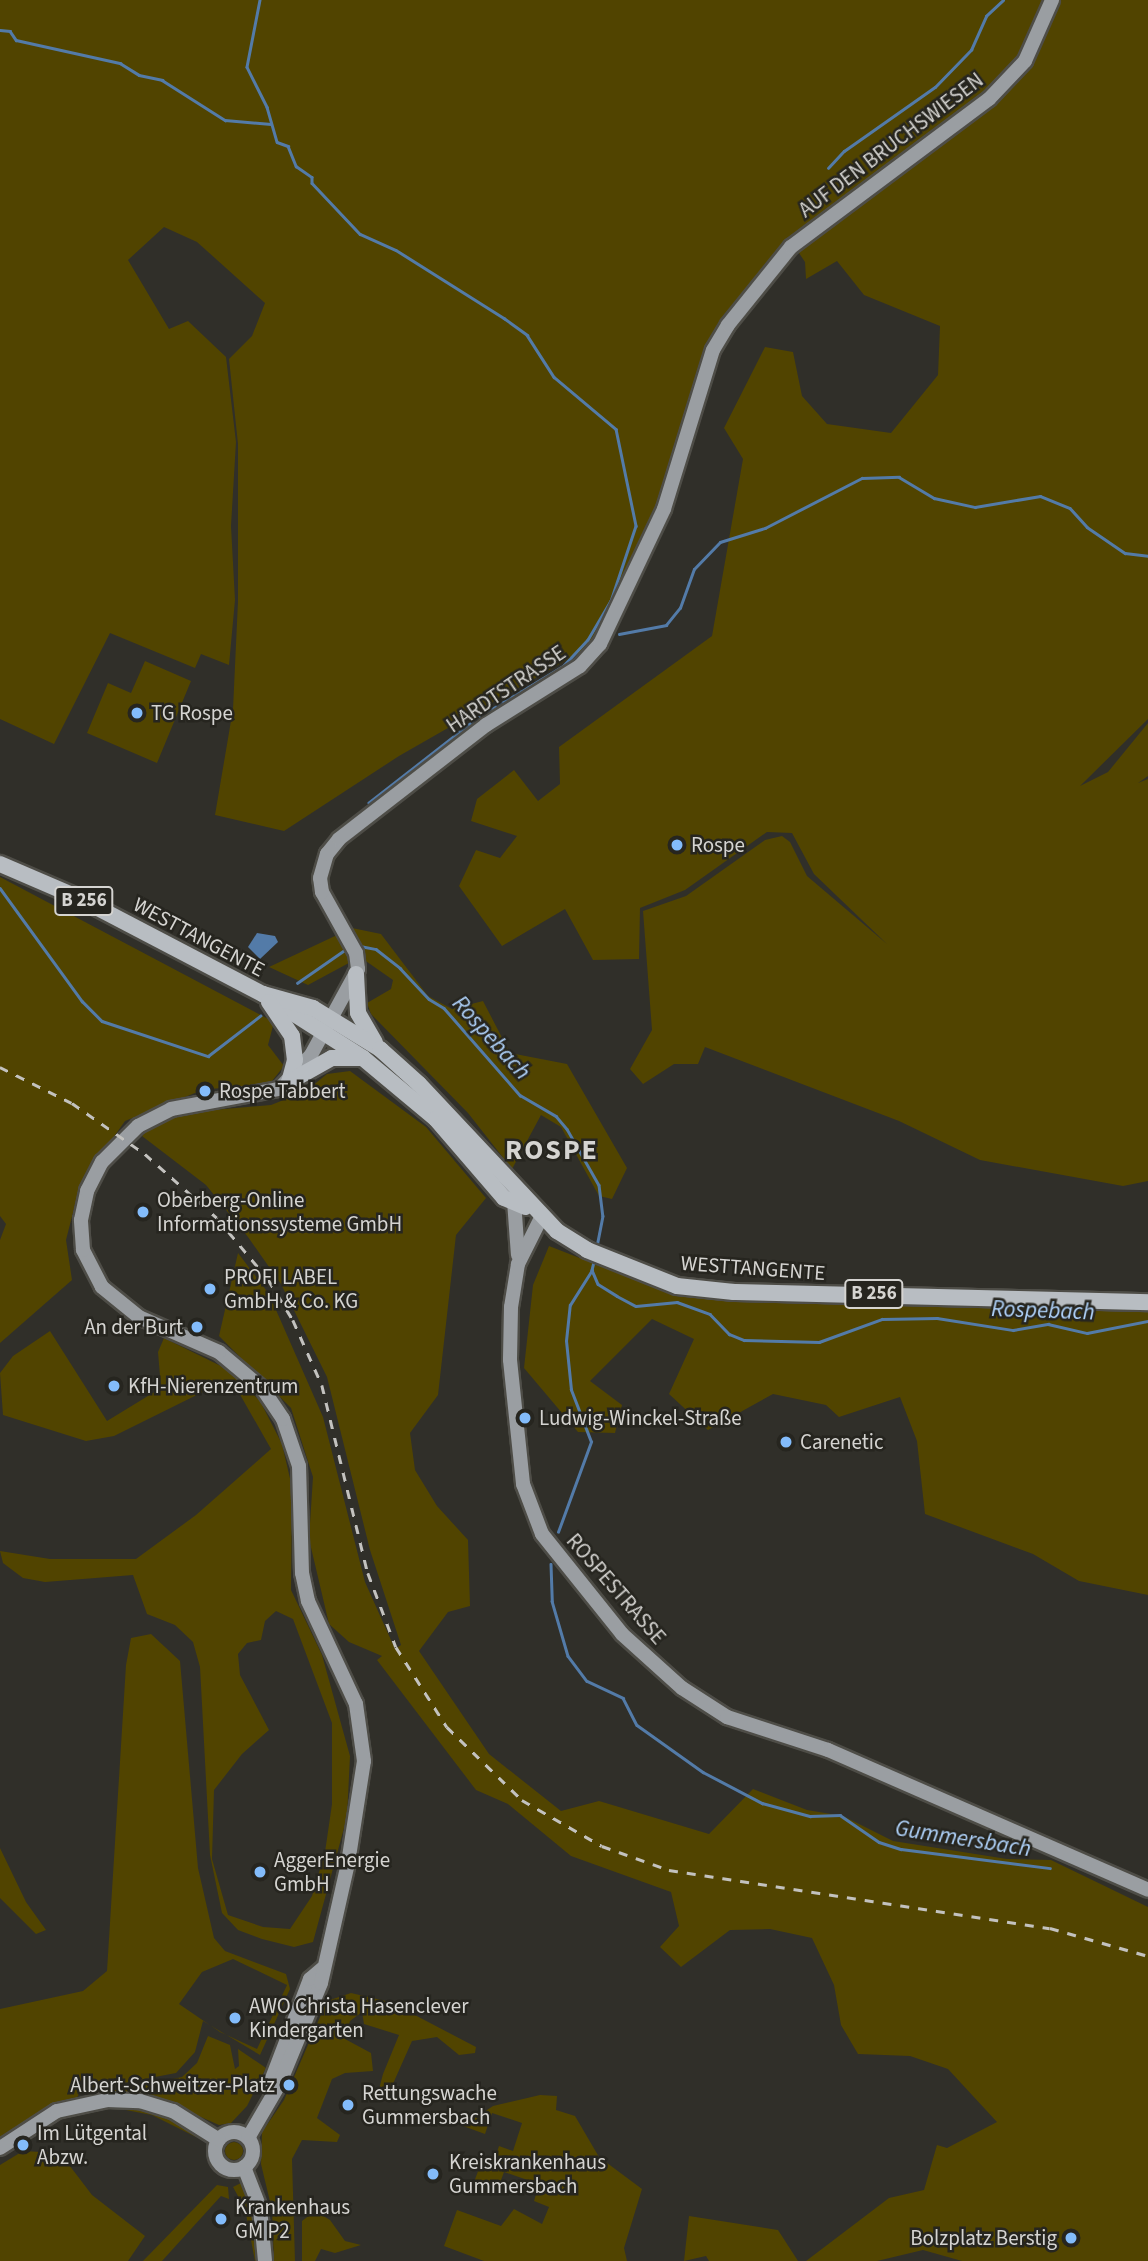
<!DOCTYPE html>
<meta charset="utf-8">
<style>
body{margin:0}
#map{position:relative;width:1148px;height:2261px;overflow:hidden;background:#302f29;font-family:"Source Sans 3",sans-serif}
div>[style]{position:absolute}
.green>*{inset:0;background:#514400}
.round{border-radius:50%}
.water>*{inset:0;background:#537ba8}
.stream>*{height:2.5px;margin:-1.25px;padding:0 1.25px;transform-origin:1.25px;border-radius:1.25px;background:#537ba8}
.roads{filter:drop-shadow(2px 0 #4e4d47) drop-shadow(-2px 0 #4e4d47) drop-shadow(0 2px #4e4d47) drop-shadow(0 -2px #4e4d47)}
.secondary>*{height:14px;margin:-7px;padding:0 7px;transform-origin:7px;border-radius:7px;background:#9a9ea2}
.secondary>.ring{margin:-7px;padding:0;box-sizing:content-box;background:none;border:14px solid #9a9ea2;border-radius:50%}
.primary>*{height:16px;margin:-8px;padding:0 8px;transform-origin:8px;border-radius:8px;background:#b8bdc2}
.rail>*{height:2.5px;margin-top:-1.25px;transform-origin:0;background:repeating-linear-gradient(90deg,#c3c2bf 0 9px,transparent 0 18px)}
.dots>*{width:19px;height:19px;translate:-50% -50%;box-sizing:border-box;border:4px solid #26251f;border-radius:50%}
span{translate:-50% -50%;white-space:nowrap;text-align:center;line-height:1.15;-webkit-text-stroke:5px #26251f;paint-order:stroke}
.shield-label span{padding:2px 5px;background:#26251f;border:2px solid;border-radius:5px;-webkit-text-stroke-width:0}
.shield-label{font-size:19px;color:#d5d4d1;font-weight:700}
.street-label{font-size:21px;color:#d5d4d1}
.poi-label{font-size:21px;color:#d5d4d1}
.left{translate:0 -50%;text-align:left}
.right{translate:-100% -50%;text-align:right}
.water-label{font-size:23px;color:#b0d3fb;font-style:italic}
.district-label{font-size:28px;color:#d5d4d1;font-weight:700;letter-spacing:2px}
</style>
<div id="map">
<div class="green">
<i style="clip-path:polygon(0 0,1148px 0,1148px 719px,1080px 786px,1108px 772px,1148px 723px,1148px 776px,1138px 783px,1148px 779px,1148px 1181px,1123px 1186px,980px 1160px,899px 1121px,705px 1047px,698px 1064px,674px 1064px,643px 1084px,630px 1069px,652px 1030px,643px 911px,686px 896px,765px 840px,782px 836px,790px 842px,807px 876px,887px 944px,814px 874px,792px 833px,767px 832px,685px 890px,640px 908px,639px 959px,593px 960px,565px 909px,502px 946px,459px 886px,476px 850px,500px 858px,517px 836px,471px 821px,477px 799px,514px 770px,538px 801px,560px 784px,559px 747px,712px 636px,743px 459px,724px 428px,765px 347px,793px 352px,802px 396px,827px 424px,891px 433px,938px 375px,940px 326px,864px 295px,837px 261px,806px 279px,805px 262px,791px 241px,732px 311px,697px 379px,653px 516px,614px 604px,586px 649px,399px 756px,284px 831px,215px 815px,233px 709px,238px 601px,238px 444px,229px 359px,252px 336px,265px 303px,197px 242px,164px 227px,128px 260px,169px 329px,188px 321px,226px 357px,236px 442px,231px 526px,235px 600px,229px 665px,201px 654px,195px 668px,110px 633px,54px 744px,0 719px)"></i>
<i style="clip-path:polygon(145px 661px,191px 681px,157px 763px,87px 733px,108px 683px,131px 693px)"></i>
<i style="clip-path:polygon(0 877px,274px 1022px,268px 1045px,284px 1066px,268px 1086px,205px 1089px,125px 1121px,80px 1185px,66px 1240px,72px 1280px,0 1343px,0 1240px,6px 1224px,0 1216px)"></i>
<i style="clip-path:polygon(352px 928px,381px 934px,428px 996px,452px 1009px,483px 1001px,510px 1053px,567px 1064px,627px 1168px,612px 1199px,599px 1196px,561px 1127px,541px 1115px,512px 1169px,468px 1113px,371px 1014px,367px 1003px,391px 989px,393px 980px,360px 957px,308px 985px,269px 967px)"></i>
<i style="clip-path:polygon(350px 1071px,426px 1127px,486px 1198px,456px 1235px,438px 1395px,410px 1433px,415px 1470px,437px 1506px,468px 1540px,470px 1606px,448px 1612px,419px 1651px,489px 1754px,561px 1811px,599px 1801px,709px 1834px,753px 1789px,807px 1810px,843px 1816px,893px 1841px,1007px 1859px,1051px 1860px,1148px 1907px,1148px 2261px,962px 2261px,923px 2250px,877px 2261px,806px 2261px,889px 2198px,924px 2190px,937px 2145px,947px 2148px,997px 2122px,948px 2069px,910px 2056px,858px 2054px,841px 2025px,834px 1985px,812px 1938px,770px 1929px,730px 1930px,681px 1967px,660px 1947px,679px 1926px,671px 1892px,571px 1856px,508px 1804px,476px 1790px,377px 1660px,382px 1656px,349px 1642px,329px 1624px,309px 1539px,313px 1477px,291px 1408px,219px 1336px,238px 1253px,269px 1294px,323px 1417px,365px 1582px,395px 1649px,401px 1645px,370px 1550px,327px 1377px,281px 1284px,248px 1237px,206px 1185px,142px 1136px,154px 1124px,190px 1112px,271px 1105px,306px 1091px,327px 1074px)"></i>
<i style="clip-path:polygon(549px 1246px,677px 1296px,733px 1301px,1148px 1305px,1148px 1595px,1079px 1581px,1033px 1554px,925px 1514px,917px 1441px,900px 1397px,839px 1417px,826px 1405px,773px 1394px,708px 1430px,669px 1394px,694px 1339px,652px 1319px,590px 1381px,622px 1405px,615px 1433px,578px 1432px,524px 1368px,533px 1285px)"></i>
<i style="clip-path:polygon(evenodd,50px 1331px,107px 1421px,161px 1388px,158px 1352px,164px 1338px,227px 1369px,260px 1401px,282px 1444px,292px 1487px,291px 1590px,322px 1655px,350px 1756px,347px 1817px,313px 1942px,294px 1947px,262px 1939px,238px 1930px,222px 1913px,210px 1855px,200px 1667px,193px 1642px,175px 1625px,147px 1614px,133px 1575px,45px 1582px,23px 1578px,3px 1563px,0 1551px,50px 1559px,136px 1559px,196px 1515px,271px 1449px,238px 1391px,221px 1383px,114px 1436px,86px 1441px,3px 1415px,0 1373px,13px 1356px,50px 1331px,276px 1611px,293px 1619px,332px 1723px,332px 1804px,325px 1852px,312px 1896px,290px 1929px,263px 1927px,228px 1915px,212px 1859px,214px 1790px,242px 1754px,269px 1730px,240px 1675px,238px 1654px,247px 1643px,261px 1640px,265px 1621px,276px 1611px)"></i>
<i style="clip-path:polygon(evenodd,151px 1634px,180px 1661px,198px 1868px,214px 1938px,225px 1951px,286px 1974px,290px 1989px,260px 2055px,203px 2021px,195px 2052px,176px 2073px,81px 2091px,76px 2099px,41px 2113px,0 2141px,0 2009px,83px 1991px,107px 1971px,126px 1665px,131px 1638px,151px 1634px,233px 1959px,287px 1985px,257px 2049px,220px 2032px,179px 2004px,202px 1972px,233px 1959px)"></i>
<i style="clip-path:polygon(0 1848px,26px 1902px,46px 1930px,36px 1934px,0 1898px)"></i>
<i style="clip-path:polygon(351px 1993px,390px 2002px,476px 2047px,475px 2053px,459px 2055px,437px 2037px,412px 2041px,392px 2086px,383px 2091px,379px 2089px,383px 2074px,399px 2035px,364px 2024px,362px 2012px,350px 2021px,345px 2039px,371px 2053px,373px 2071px,345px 2073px,332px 2079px,317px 2118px,340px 2135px,337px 2142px,302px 2140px,292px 2159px,295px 2261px,274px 2261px,272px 2210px,261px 2164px,262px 2132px,284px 2100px,327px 2001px)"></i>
<i style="clip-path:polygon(208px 2036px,230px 2045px,235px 2069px,239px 2066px,238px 2049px,266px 2068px,247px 2106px,231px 2123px,219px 2125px,169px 2103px,86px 2096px,182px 2077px,197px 2063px)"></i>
<i style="clip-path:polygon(540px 2095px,557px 2096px,556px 2110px,575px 2116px,599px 2157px,642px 2189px,624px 2248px,627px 2261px,484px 2261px,444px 2246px,457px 2210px,501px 2226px,514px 2209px,542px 2224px,549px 2207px,534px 2201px,539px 2184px,504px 2172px,497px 2191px,474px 2182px,483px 2158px,494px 2161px,499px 2146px,513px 2151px,522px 2123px,492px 2113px,485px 2134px,463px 2126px,493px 2106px)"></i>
<i style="clip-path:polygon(105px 2106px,142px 2108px,166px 2115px,201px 2135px,196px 2137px,152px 2115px)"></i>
<i class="round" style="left:225px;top:2142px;width:18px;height:18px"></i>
<i style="clip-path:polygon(23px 2151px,60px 2153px,92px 2195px,145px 2236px,128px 2261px,0 2261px,0 2165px)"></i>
<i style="clip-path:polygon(241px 2183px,255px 2213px,259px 2261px,255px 2261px,245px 2209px,233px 2187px)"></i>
<i style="clip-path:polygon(217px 2185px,228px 2187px,229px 2199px,221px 2196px,162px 2261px,143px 2261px)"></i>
<i style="clip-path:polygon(315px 2211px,330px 2220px,345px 2241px,361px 2245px,335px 2253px,321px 2249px,315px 2261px,302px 2261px,302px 2221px)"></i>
<i style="clip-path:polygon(689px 2216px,778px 2230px,798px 2261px,709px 2261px,706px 2256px,684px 2261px)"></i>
</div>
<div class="water">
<i style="clip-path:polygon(257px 933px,275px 936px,278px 942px,260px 959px,248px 947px)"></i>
</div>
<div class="stream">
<i style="left:260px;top:0;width:68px;rotate:101deg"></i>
<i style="left:247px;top:67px;width:45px;rotate:63.4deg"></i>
<i style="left:267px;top:107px;width:36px;rotate:74deg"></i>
<i style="left:277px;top:142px;width:12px;rotate:20deg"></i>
<i style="left:288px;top:146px;width:22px;rotate:68deg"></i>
<i style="left:296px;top:166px;width:19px;rotate:35deg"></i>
<i style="left:312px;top:177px;width:6px;rotate:90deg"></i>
<i style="left:312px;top:183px;width:70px;rotate:46.7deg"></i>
<i style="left:360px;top:234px;width:39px;rotate:24deg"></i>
<i style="left:396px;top:250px;width:128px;rotate:32.2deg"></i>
<i style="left:504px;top:318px;width:29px;rotate:36deg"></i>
<i style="left:527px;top:335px;width:50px;rotate:57.3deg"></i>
<i style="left:554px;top:377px;width:81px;rotate:40deg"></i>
<i style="left:616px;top:429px;width:99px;rotate:78.3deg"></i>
<i style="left:636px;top:526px;width:79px;rotate:108.4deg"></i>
<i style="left:611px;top:601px;width:45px;rotate:120.5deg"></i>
<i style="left:588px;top:640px;width:35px;rotate:133deg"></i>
<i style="left:564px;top:666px;width:100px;rotate:148.8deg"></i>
<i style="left:478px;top:718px;width:138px;rotate:142.1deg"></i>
<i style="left:0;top:30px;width:10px;rotate:6deg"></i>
<i style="left:10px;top:31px;width:11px;rotate:56deg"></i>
<i style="left:16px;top:40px;width:107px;rotate:12.5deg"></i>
<i style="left:120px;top:63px;width:22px;rotate:32deg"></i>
<i style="left:139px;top:75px;width:24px;rotate:12deg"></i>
<i style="left:162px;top:80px;width:75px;rotate:32.4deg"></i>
<i style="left:225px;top:120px;width:46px;rotate:5deg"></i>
<i style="left:828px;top:168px;width:23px;rotate:-47deg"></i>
<i style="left:844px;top:151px;width:111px;rotate:-35.1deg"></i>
<i style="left:935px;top:87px;width:52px;rotate:-45.8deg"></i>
<i style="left:971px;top:50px;width:37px;rotate:-66deg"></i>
<i style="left:986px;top:16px;width:23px;rotate:-43deg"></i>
<i style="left:619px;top:634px;width:48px;rotate:-10.8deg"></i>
<i style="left:666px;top:625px;width:22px;rotate:-51deg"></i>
<i style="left:680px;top:608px;width:41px;rotate:-70.3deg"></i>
<i style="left:694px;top:569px;width:37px;rotate:-46deg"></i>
<i style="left:720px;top:542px;width:47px;rotate:-17.3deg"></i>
<i style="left:765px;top:528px;width:109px;rotate:-27.3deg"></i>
<i style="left:862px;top:478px;width:37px;rotate:-2deg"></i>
<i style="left:899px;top:477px;width:41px;rotate:31deg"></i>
<i style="left:934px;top:498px;width:42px;rotate:12.4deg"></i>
<i style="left:975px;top:507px;width:66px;rotate:-9.6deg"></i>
<i style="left:1040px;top:496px;width:32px;rotate:22deg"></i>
<i style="left:1070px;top:508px;width:25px;rotate:48deg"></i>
<i style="left:1087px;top:527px;width:46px;rotate:34.4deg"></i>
<i style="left:1125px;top:553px;width:23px;rotate:7deg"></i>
<i style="left:0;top:888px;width:140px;rotate:54deg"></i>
<i style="left:82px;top:1001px;width:28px;rotate:45deg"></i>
<i style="left:102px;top:1021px;width:112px;rotate:18.3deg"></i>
<i style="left:208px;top:1056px;width:66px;rotate:-37.6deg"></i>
<i style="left:360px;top:946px;width:16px;rotate:11deg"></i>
<i style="left:376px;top:949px;width:31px;rotate:38deg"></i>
<i style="left:400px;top:968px;width:42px;rotate:46.9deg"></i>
<i style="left:429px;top:999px;width:17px;rotate:31deg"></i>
<i style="left:444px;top:1008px;width:116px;rotate:48.9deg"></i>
<i style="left:520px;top:1095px;width:42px;rotate:30.3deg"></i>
<i style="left:556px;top:1116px;width:17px;rotate:50deg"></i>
<i style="left:567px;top:1129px;width:64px;rotate:60.3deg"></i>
<i style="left:599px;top:1185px;width:31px;rotate:83deg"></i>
<i style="left:603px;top:1216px;width:33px;rotate:101deg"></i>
<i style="left:297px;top:983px;width:60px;rotate:-34.8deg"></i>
<i style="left:595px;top:1258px;width:12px;rotate:104deg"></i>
<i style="left:592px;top:1270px;width:15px;rotate:67deg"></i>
<i style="left:598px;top:1284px;width:22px;rotate:32deg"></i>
<i style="left:617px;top:1296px;width:21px;rotate:28deg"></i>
<i style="left:636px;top:1306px;width:41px;rotate:-5.6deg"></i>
<i style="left:677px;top:1302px;width:35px;rotate:20deg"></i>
<i style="left:710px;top:1314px;width:28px;rotate:46deg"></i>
<i style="left:729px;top:1334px;width:16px;rotate:22deg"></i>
<i style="left:744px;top:1340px;width:75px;rotate:1.5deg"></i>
<i style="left:819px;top:1342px;width:67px;rotate:-20.1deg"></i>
<i style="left:882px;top:1319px;width:55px;rotate:-1deg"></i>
<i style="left:937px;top:1318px;width:77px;rotate:9deg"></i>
<i style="left:1013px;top:1330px;width:36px;rotate:-10deg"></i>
<i style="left:1048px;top:1324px;width:40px;rotate:13deg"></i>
<i style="left:1087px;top:1333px;width:62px;rotate:-11.1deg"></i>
<i style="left:558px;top:1532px;width:96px;rotate:-69.9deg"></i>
<i style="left:591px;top:1442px;width:56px;rotate:-111deg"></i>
<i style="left:571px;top:1390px;width:49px;rotate:-95.8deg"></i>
<i style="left:566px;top:1341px;width:36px;rotate:-84deg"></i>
<i style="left:570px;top:1305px;width:41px;rotate:-57.8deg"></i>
<i style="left:551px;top:1564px;width:37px;rotate:88deg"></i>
<i style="left:552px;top:1601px;width:57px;rotate:73.8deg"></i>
<i style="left:568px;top:1656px;width:31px;rotate:53deg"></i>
<i style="left:587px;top:1681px;width:40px;rotate:25deg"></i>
<i style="left:623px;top:1698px;width:30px;rotate:63deg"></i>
<i style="left:637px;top:1725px;width:81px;rotate:35.5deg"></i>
<i style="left:703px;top:1772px;width:67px;rotate:27.7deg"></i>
<i style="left:762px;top:1803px;width:50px;rotate:15.2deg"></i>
<i style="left:810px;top:1816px;width:30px;rotate:-2deg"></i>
<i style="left:840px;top:1815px;width:47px;rotate:34.7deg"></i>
<i style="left:879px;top:1842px;width:23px;rotate:18deg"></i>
<i style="left:901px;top:1849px;width:150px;rotate:7.3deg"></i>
</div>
<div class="roads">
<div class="secondary">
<i style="left:514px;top:1201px;width:54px;rotate:85.8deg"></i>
<i style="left:542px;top:1216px;width:54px;rotate:116.6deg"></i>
<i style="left:518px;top:1264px;width:44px;rotate:99.2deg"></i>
<i style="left:511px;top:1307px;width:53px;rotate:91.1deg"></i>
<i style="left:510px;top:1360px;width:125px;rotate:84deg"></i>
<i style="left:523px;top:1484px;width:53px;rotate:69.2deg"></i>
<i style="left:542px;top:1534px;width:128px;rotate:51.3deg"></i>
<i style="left:622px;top:1634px;width:81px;rotate:42deg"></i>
<i style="left:682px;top:1688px;width:54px;rotate:32.8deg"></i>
<i style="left:727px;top:1717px;width:106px;rotate:18.1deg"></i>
<i style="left:828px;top:1750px;width:349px;rotate:23.6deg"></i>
<i style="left:271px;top:2081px;width:109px;rotate:-69.1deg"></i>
<i style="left:310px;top:1979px;width:16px;rotate:-40deg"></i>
<i class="ring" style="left:215px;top:2132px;width:24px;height:24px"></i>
<i style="left:248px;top:2138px;width:61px;rotate:-59.7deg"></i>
<i style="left:279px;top:2085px;width:110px;rotate:-67.6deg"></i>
<i style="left:321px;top:1983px;width:123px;rotate:-77.3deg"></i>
<i style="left:348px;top:1863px;width:103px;rotate:-81.1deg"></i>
<i style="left:364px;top:1761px;width:58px;rotate:-98deg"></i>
<i style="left:356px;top:1704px;width:114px;rotate:-115deg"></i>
<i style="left:308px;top:1601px;width:29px;rotate:-102deg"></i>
<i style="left:302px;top:1573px;width:107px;rotate:-91.6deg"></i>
<i style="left:299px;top:1466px;width:50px;rotate:-108.8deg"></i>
<i style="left:283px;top:1419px;width:36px;rotate:-124deg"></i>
<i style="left:263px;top:1389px;width:57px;rotate:-139.9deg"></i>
<i style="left:219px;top:1352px;width:87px;rotate:-156.4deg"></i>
<i style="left:139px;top:1317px;width:48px;rotate:-141deg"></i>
<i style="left:102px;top:1287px;width:42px;rotate:-117.2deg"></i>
<i style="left:83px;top:1250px;width:30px;rotate:-94deg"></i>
<i style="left:81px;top:1220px;width:30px;rotate:-78deg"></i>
<i style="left:87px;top:1191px;width:33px;rotate:-63deg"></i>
<i style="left:102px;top:1162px;width:51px;rotate:-45deg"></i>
<i style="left:138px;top:1126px;width:37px;rotate:-27deg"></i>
<i style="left:171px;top:1109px;width:110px;rotate:-10.5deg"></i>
<i style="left:279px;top:1089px;width:47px;rotate:-46.7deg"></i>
<i style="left:311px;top:1055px;width:98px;rotate:-61.3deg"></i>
<i style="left:358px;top:969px;width:16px;rotate:-97deg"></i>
<i style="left:356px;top:953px;width:70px;rotate:-119.1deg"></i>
<i style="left:322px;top:892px;width:14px;rotate:-98deg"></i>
<i style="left:320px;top:878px;width:25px;rotate:-74deg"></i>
<i style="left:327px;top:854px;width:19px;rotate:-51deg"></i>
<i style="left:339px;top:839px;width:186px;rotate:-37.8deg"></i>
<i style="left:486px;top:725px;width:111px;rotate:-32.1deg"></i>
<i style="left:580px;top:666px;width:30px;rotate:-48deg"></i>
<i style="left:600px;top:644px;width:149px;rotate:-64.6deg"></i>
<i style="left:664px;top:509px;width:166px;rotate:-72.9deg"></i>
<i style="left:713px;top:350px;width:29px;rotate:-59deg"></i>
<i style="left:728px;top:325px;width:100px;rotate:-51.1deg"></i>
<i style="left:791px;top:247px;width:247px;rotate:-36.8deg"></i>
<i style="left:989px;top:99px;width:52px;rotate:-46.5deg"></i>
<i style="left:1025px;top:61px;width:67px;rotate:-66.1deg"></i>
<i style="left:0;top:2148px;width:68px;rotate:-33deg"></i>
<i style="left:57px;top:2111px;width:51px;rotate:-12.4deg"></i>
<i style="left:107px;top:2100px;width:33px;rotate:2deg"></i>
<i style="left:140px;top:2101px;width:34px;rotate:17deg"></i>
<i style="left:173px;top:2111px;width:54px;rotate:32.2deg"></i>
<i style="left:244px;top:2167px;width:44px;rotate:68.7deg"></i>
<i style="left:260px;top:2208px;width:53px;rotate:84.6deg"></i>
</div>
<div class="primary">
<i style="left:0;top:864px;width:86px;rotate:23.3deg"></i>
<i style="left:79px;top:898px;width:208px;rotate:27.6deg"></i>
<i style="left:263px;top:994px;width:119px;rotate:32.6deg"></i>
<i style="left:363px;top:1058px;width:95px;rotate:39.9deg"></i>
<i style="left:436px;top:1119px;width:104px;rotate:49.3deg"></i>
<i style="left:504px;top:1198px;width:23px;rotate:23deg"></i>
<i style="left:356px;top:974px;width:39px;rotate:87deg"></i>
<i style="left:358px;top:1013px;width:34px;rotate:60deg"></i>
<i style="left:263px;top:994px;width:52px;rotate:15.6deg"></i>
<i style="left:313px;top:1008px;width:79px;rotate:31.5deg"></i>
<i style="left:380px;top:1049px;width:52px;rotate:41.9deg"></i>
<i style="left:419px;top:1084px;width:202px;rotate:46.8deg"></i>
<i style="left:557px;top:1231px;width:36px;rotate:32deg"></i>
<i style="left:587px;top:1250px;width:97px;rotate:21.8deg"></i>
<i style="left:677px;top:1286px;width:57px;rotate:6deg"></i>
<i style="left:734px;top:1292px;width:414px;rotate:1.4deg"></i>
<i style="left:269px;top:1002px;width:41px;rotate:55.9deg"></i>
<i style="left:292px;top:1036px;width:24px;rotate:83deg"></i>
<i style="left:295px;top:1060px;width:23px;rotate:105deg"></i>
<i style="left:289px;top:1082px;width:49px;rotate:-29.2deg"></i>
<i style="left:332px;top:1058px;width:29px"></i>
</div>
</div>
<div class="rail">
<i style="left:0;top:1067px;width:80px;rotate:26.6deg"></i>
<i style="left:72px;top:1103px;width:89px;rotate:34.9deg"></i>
<i style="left:145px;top:1154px;width:96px;rotate:41.6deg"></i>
<i style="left:217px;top:1218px;width:80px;rotate:50.1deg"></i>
<i style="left:268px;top:1279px;width:48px;rotate:58.6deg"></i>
<i style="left:293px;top:1320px;width:71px;rotate:66deg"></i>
<i style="left:322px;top:1385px;width:194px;rotate:76.3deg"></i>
<i style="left:368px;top:1573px;width:79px;rotate:69.3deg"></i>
<i style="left:396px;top:1647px;width:95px;rotate:57.5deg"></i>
<i style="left:447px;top:1727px;width:105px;rotate:44.2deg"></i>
<i style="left:522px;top:1800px;width:92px;rotate:29.9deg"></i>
<i style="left:602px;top:1846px;width:71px;rotate:19.7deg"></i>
<i style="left:669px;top:1870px;width:385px;rotate:8.7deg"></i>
<i style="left:1050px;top:1928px;width:102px;rotate:15.9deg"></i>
</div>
<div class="dots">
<i style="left:137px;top:713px;background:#83bcfb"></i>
<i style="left:677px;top:845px;background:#83bcfb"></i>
<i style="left:205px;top:1091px;background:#83bcfb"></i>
<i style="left:143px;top:1212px;background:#83bcfb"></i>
<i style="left:210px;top:1289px;background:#83bcfb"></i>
<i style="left:197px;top:1327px;background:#83bcfb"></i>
<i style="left:114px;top:1386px;background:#83bcfb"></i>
<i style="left:525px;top:1418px;background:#83bcfb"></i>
<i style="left:786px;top:1442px;background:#83bcfb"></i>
<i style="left:260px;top:1872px;background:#83bcfb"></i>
<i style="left:235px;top:2018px;background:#83bcfb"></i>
<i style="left:289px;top:2085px;background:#83bcfb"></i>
<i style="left:348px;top:2105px;background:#83bcfb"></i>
<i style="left:23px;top:2145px;background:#83bcfb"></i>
<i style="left:433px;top:2174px;background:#83bcfb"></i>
<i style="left:221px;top:2219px;background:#83bcfb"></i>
<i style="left:1071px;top:2238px;background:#83bcfb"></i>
</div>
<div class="shield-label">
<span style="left:84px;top:901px">B 256</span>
<span style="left:874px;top:1294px">B 256</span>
</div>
<div class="street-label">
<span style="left:891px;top:145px;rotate:-37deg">AUF DEN BRUCHSWIESEN</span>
<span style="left:506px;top:689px;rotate:-34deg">HARDTSTRASSE</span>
<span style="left:199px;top:937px;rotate:28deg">WESTTANGENTE</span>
<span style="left:753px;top:1268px;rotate:4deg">WESTTANGENTE</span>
<span style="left:616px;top:1589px;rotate:49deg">ROSPESTRASSE</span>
</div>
<div class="poi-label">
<span class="left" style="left:151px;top:713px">TG Rospe</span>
<span class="left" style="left:691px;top:845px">Rospe</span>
<span class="left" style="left:219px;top:1091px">Rospe Tabbert</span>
<span class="left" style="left:157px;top:1212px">Oberberg-Online<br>Informationssysteme GmbH</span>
<span class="left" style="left:224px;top:1289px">PROFI LABEL<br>GmbH &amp; Co. KG</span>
<span class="right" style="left:183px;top:1327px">An der Burt</span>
<span class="left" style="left:128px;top:1386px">KfH-Nierenzentrum</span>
<span class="left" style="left:539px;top:1418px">Ludwig-Winckel-Straße</span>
<span class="left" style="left:800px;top:1442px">Carenetic</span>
<span class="left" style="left:274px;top:1872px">AggerEnergie<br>GmbH</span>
<span class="left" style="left:249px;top:2018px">AWO Christa Hasenclever<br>Kindergarten</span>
<span class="right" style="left:275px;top:2085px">Albert-Schweitzer-Platz</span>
<span class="left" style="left:362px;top:2105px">Rettungswache<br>Gummersbach</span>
<span class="left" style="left:37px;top:2145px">Im Lütgental<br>Abzw.</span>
<span class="left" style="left:449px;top:2174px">Kreiskrankenhaus<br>Gummersbach</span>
<span class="left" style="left:235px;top:2219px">Krankenhaus<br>GM P2</span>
<span class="right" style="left:1057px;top:2238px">Bolzplatz Berstig</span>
</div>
<div class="water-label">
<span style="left:491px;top:1038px;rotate:48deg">Rospebach</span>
<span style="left:1043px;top:1311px;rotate:2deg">Rospebach</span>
<span style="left:963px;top:1839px;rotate:9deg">Gummersbach</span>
</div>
<div class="district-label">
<span style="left:552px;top:1150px">ROSPE</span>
</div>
</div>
